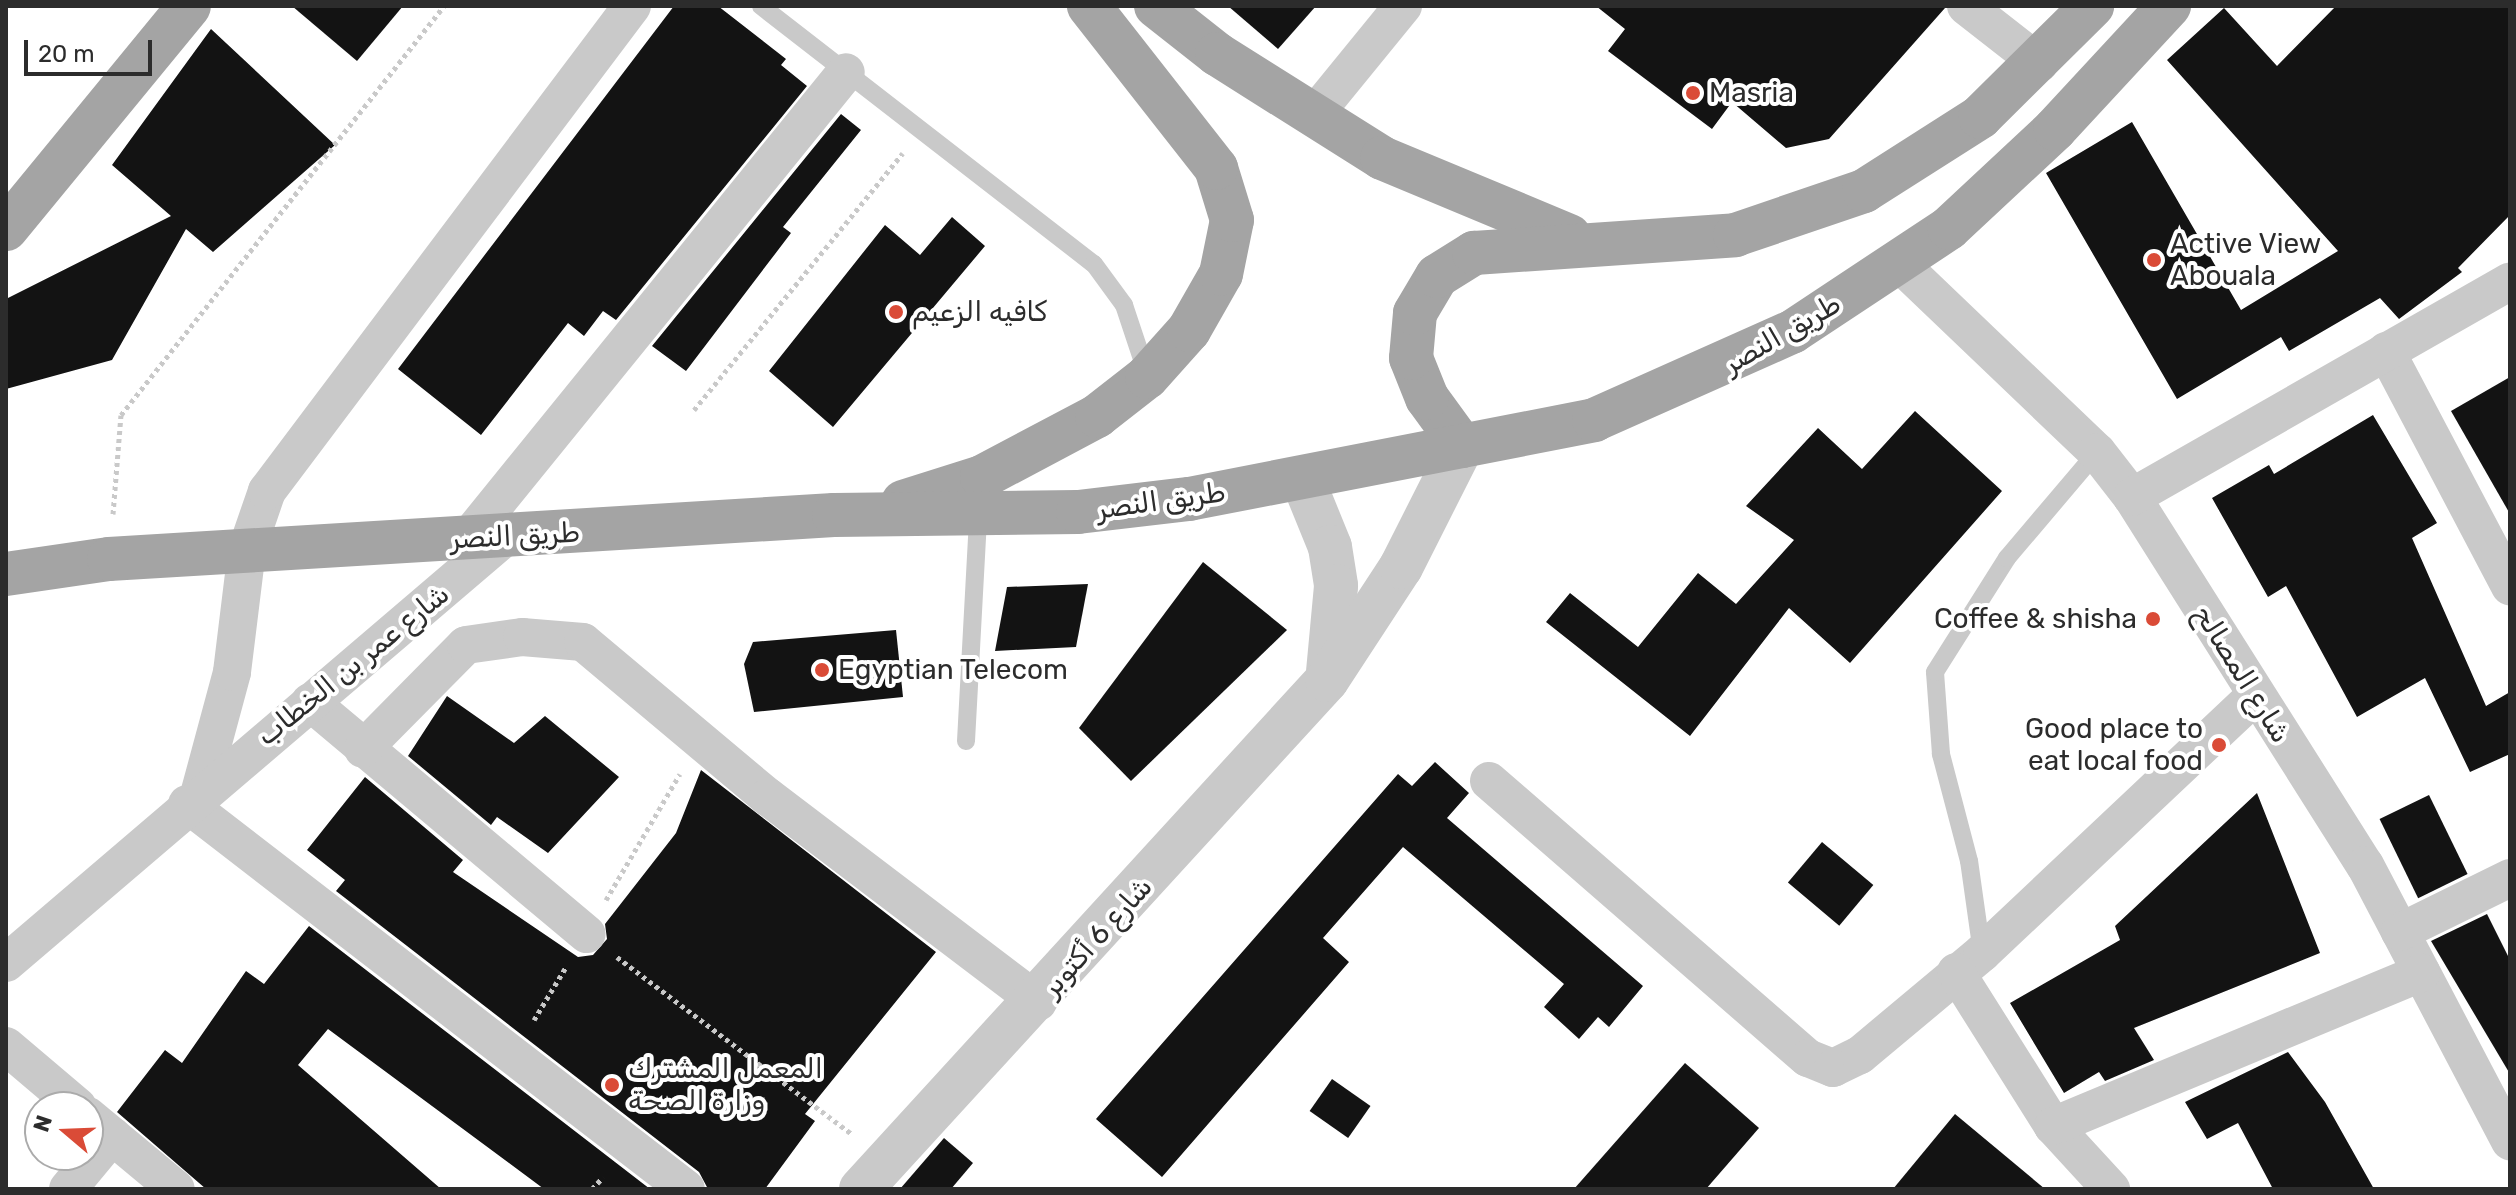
<!DOCTYPE html>
<meta charset="utf-8">
<style>
body{margin:0}
#map{position:relative;width:2516px;height:1195px;overflow:hidden;background:#fff;font-family:Rubik,"Noto Sans Arabic",sans-serif}
div>[style]{position:absolute}
.building>*{inset:0;background:#131313;transform-origin:0 0}
.path>*{height:5px;margin-top:-2.5px;transform-origin:0;background:repeating-linear-gradient(90deg,#c9c9c9 0 4px,transparent 0 8px)}
.service>*{height:18px;margin:-9px;padding:0 9px;transform-origin:9px;border-radius:9px;background:#c9c9c9}
.minor>*{height:38px;margin:-19px;padding:0 19px;transform-origin:19px;border-radius:19px;background:#c9c9c9}
.tertiary>*{height:44px;margin:-22px;padding:0 22px;transform-origin:22px;border-radius:22px;background:#c9c9c9}
.primary>*{height:44px;margin:-22px;padding:0 22px;transform-origin:22px;border-radius:22px;background:#a4a4a4}
.dots>*{width:22px;height:22px;translate:-50% -50%;box-sizing:border-box;border:4px solid #fff;border-radius:50%}
span{translate:-50% -50%;white-space:nowrap;text-align:center;line-height:1.15;-webkit-text-stroke:8px #fff;paint-order:stroke}
.poi-label{font-size:28px;color:#2c2c2c}
.left{translate:0 -50%;text-align:left}
.right{translate:-100% -50%;text-align:right}
.street-label{font-size:28px;color:#2c2c2c}
.frame{position:absolute;inset:0;border:8px solid #2c2c2c;pointer-events:none}
.north{position:absolute;left:24px;top:1091px;width:80px;height:80px;box-sizing:border-box;background:#fff;border:2px solid #ababab;border-radius:50%;rotate:289deg;font-size:22px;font-weight:700;line-height:32px;text-align:center;color:#2c2c2c}
.north::after{content:'';display:block;margin:auto;width:28px;height:36px;background:#da4b37;clip-path:polygon(50% 0,100% 100%,50% 72%,0 100%)}
.scale{position:absolute;left:24px;top:40px;width:128px;height:36px;box-sizing:border-box;border:4px solid #2c2c2c;border-top:0;padding-left:10px;font-size:24px;line-height:28px;white-space:nowrap;color:#2c2c2c;-webkit-text-stroke:6px #fff;paint-order:stroke}
</style>
<div id="map">
<div class="building">
<i style="clip-path:polygon(292px 6px,403px 6px,357px 61px)"></i>
<i style="clip-path:polygon(674px 6px,718px 6px,786px 59px,781px 65px,807px 86px,616px 320px,603px 311px,584px 336px,568px 323px,481px 435px,398px 369px)"></i>
<i style="clip-path:polygon(1228px 6px,1316px 6px,1278px 49px)"></i>
<i style="clip-path:polygon(1596px 6px,1944px 6px,1945px 8px,1829px 139px,1786px 148px,1732px 102px,1712px 129px,1608px 51px,1625px 29px)"></i>
<i style="clip-path:polygon(2336px 6px,2510px 6px,2510px 215px,2458px 268px,2462px 272px,2399px 319px,2380px 298px,2289px 351px,2281px 337px,2177px 399px,2046px 173px,2132px 122px,2241px 310px,2338px 251px,2167px 60px,2224px 8px,2277px 66px)"></i>
<i style="clip-path:polygon(211px 29px,335px 145px,213px 252px,186px 229px,112px 360px,6px 389px,6px 299px,171px 216px,112px 165px)"></i>
<i style="clip-path:polygon(841px 114px,861px 130px,783px 227px,791px 233px,686px 371px,652px 346px)"></i>
<i style="clip-path:polygon(952px 217px,985px 246px,833px 427px,769px 371px,885px 225px,920px 255px)"></i>
<i style="clip-path:polygon(2510px 377px,2510px 514px,2451px 411px)"></i>
<i style="clip-path:polygon(1915px 411px,2002px 491px,1850px 663px,1789px 608px,1690px 736px,1546px 622px,1570px 593px,1638px 647px,1698px 573px,1736px 604px,1794px 540px,1746px 506px,1818px 428px,1862px 469px)"></i>
<i style="clip-path:polygon(2373px 415px,2437px 523px,2412px 538px,2486px 706px,2510px 692px,2510px 754px,2470px 772px,2425px 678px,2357px 717px,2286px 586px,2268px 597px,2212px 498px,2269px 465px,2274px 474px)"></i>
<i style="clip-path:polygon(1203px 562px,1287px 630px,1131px 781px,1079px 728px)"></i>
<i style="clip-path:polygon(1088px 584px,1076px 647px,995px 651px,1007px 587px)"></i>
<i style="clip-path:polygon(896px 630px,903px 697px,754px 712px,744px 664px,753px 642px)"></i>
<i style="clip-path:polygon(447px 696px,514px 743px,545px 716px,619px 777px,548px 853px,497px 817px,491px 825px,408px 756px)"></i>
<i style="clip-path:polygon(1435px 762px,1469px 793px,1447px 818px,1643px 986px,1609px 1027px,1598px 1017px,1579px 1039px,1544px 1007px,1564px 984px,1403px 847px,1323px 938px,1349px 962px,1162px 1177px,1096px 1119px,1398px 774px,1412px 786px)"></i>
<i style="clip-path:polygon(701px 770px,936px 952px,805px 1114px,815px 1121px,765px 1189px,708px 1189px,699px 1172px,336px 891px,345px 880px,307px 850px,365px 777px,463px 860px,453px 872px,578px 957px,593px 955px,607px 939px,605px 924px,676px 833px)"></i>
<i style="clip-path:polygon(2257px 793px,2320px 953px,2134px 1028px,2154px 1060px,2105px 1081px,2099px 1072px,2064px 1093px,2010px 1003px,2120px 940px,2115px 926px)"></i>
<i style="left:2429px;top:795px;width:88px;height:55px;rotate:64deg"></i>
<i style="left:1822px;top:842px;width:67px;height:53px;rotate:40deg"></i>
<i style="clip-path:polygon(2487px 914px,2510px 960px,2510px 1074px,2431px 941px)"></i>
<i style="clip-path:polygon(309px 926px,650px 1189px,544px 1189px,328px 1029px,298px 1065px,441px 1189px,206px 1189px,117px 1112px,165px 1050px,182px 1063px,246px 971px,264px 984px)"></i>
<i style="clip-path:polygon(2288px 1052px,2325px 1102px,2374px 1189px,2273px 1189px,2238px 1123px,2207px 1139px,2185px 1102px)"></i>
<i style="clip-path:polygon(1685px 1063px,1759px 1128px,1706px 1189px,1574px 1189px)"></i>
<i style="left:1332px;top:1079px;width:47px;height:39px;rotate:35deg"></i>
<i style="clip-path:polygon(1955px 1114px,2045px 1189px,1893px 1189px)"></i>
<i style="clip-path:polygon(944px 1138px,973px 1163px,951px 1189px,900px 1189px)"></i>
</div>
<div class="path">
<i style="left:694px;top:410px;width:331px;rotate:-50.9deg"></i>
<i style="left:113px;top:514px;width:99px;rotate:-85.4deg"></i>
<i style="left:121px;top:415px;width:521px;rotate:-51.7deg"></i>
<i style="left:606px;top:900px;width:146px;rotate:-59.6deg"></i>
<i style="left:617px;top:957px;width:294px;rotate:37deg"></i>
<i style="left:534px;top:1020px;width:62px;rotate:-58.9deg"></i>
<i style="left:592px;top:1189px;width:16px;rotate:-47deg"></i>
</div>
<div class="service">
<i style="left:761px;top:6px;width:421px;rotate:37.8deg"></i>
<i style="left:1094px;top:264px;width:51px;rotate:53.8deg"></i>
<i style="left:1124px;top:305px;width:70px;rotate:71.6deg"></i>
<i style="left:966px;top:741px;width:225px;rotate:-86.9deg"></i>
<i style="left:1982px;top:953px;width:93px;rotate:-98deg"></i>
<i style="left:1969px;top:861px;width:111px;rotate:-104.7deg"></i>
<i style="left:1941px;top:754px;width:82px;rotate:-94.2deg"></i>
<i style="left:1935px;top:672px;width:135px;rotate:-57.7deg"></i>
<i style="left:2007px;top:558px;width:139px;rotate:-49.7deg"></i>
</div>
<div class="minor">
<i style="left:1966px;top:6px;width:93px;rotate:38deg"></i>
<i style="left:1314px;top:115px;width:141px;rotate:-50.8deg"></i>
<i style="left:1899px;top:263px;width:274px;rotate:43.7deg"></i>
<i style="left:2097px;top:452px;width:57px;rotate:52.1deg"></i>
<i style="left:2132px;top:497px;width:436px;rotate:57.7deg"></i>
<i style="left:2365px;top:865px;width:312px;rotate:62.3deg"></i>
<i style="left:2386px;top:351px;width:266px;rotate:62.2deg"></i>
<i style="left:2132px;top:497px;width:435px;rotate:-29.7deg"></i>
<i style="left:467px;top:539px;width:601px;rotate:-50.94deg"></i>
<i style="left:310px;top:702px;width:361px;rotate:40deg"></i>
<i style="left:363px;top:749px;width:146px;rotate:-45.3deg"></i>
<i style="left:466px;top:645px;width:57px;rotate:-8.1deg"></i>
<i style="left:522px;top:637px;width:61px;rotate:4.7deg"></i>
<i style="left:583px;top:642px;width:241px;rotate:40deg"></i>
<i style="left:768px;top:797px;width:339px;rotate:37.2deg"></i>
<i style="left:1489px;top:781px;width:422px;rotate:41deg"></i>
<i style="left:1808px;top:1058px;width:27px;rotate:22deg"></i>
<i style="left:1833px;top:1068px;width:30px;rotate:-26deg"></i>
<i style="left:1860px;top:1055px;width:159px;rotate:-39.9deg"></i>
<i style="left:1982px;top:953px;width:375px;rotate:-43.3deg"></i>
<i style="left:200px;top:791px;width:123px;rotate:-74.9deg"></i>
<i style="left:232px;top:672px;width:124px;rotate:-83deg"></i>
<i style="left:247px;top:549px;width:61px;rotate:-71deg"></i>
<i style="left:267px;top:491px;width:607px;rotate:-53.04deg"></i>
<i style="left:187px;top:804px;width:630px;rotate:37.65deg"></i>
<i style="left:2400px;top:932px;width:123px;rotate:-26.1deg"></i>
<i style="left:6px;top:963px;width:656px;rotate:-40.49deg"></i>
<i style="left:1956px;top:972px;width:182px;rotate:57.8deg"></i>
<i style="left:2053px;top:1126px;width:86px;rotate:47.4deg"></i>
<i style="left:6px;top:1046px;width:94px;rotate:40.3deg"></i>
<i style="left:88px;top:1116px;width:114px;rotate:39.7deg"></i>
<i style="left:2053px;top:1126px;width:399px;rotate:-22.6deg"></i>
<i style="left:68px;top:1189px;width:69px;rotate:-50.3deg"></i>
</div>
<div class="tertiary">
<i style="left:1302px;top:478px;width:74px;rotate:67.9deg"></i>
<i style="left:1330px;top:547px;width:39px;rotate:81deg"></i>
<i style="left:1336px;top:586px;width:86px;rotate:95.3deg"></i>
<i style="left:861px;top:1189px;width:690px;rotate:-47.53deg"></i>
<i style="left:1327px;top:680px;width:135px;rotate:-56.8deg"></i>
<i style="left:1401px;top:567px;width:136px;rotate:-63.2deg"></i>
</div>
<div class="primary">
<i style="left:1156px;top:6px;width:78px;rotate:38.2deg"></i>
<i style="left:1217px;top:54px;width:195px;rotate:32.2deg"></i>
<i style="left:1382px;top:158px;width:203px;rotate:22.6deg"></i>
<i style="left:6px;top:229px;width:288px;rotate:-50.6deg"></i>
<i style="left:1462px;top:446px;width:59px;rotate:-126.1deg"></i>
<i style="left:1427px;top:398px;width:43px;rotate:-111.8deg"></i>
<i style="left:1411px;top:358px;width:45px;rotate:-84.9deg"></i>
<i style="left:1415px;top:313px;width:43px;rotate:-59.3deg"></i>
<i style="left:1437px;top:276px;width:44px;rotate:-31.9deg"></i>
<i style="left:1474px;top:253px;width:262px;rotate:-3.9deg"></i>
<i style="left:1735px;top:235px;width:136px;rotate:-18.8deg"></i>
<i style="left:1864px;top:191px;width:138px;rotate:-32.5deg"></i>
<i style="left:1980px;top:117px;width:158px;rotate:-44.7deg"></i>
<i style="left:903px;top:502px;width:83px;rotate:-17.6deg"></i>
<i style="left:982px;top:477px;width:130px;rotate:-27.9deg"></i>
<i style="left:1097px;top:416px;width:63px;rotate:-38deg"></i>
<i style="left:1147px;top:377px;width:63px;rotate:-48.2deg"></i>
<i style="left:1189px;top:330px;width:64px;rotate:-60.3deg"></i>
<i style="left:1221px;top:274px;width:55px;rotate:-78.5deg"></i>
<i style="left:1232px;top:220px;width:54px;rotate:-107.1deg"></i>
<i style="left:1216px;top:168px;width:206px;rotate:-128.1deg"></i>
<i style="left:6px;top:574px;width:104px;rotate:-8.3deg"></i>
<i style="left:109px;top:559px;width:726px;rotate:-3.47deg"></i>
<i style="left:834px;top:515px;width:244px;rotate:-0.7deg"></i>
<i style="left:1078px;top:512px;width:112px;rotate:-6.7deg"></i>
<i style="left:1189px;top:499px;width:413px;rotate:-11deg"></i>
<i style="left:1594px;top:420px;width:217px;rotate:-24deg"></i>
<i style="left:1792px;top:332px;width:188px;rotate:-33.5deg"></i>
<i style="left:1949px;top:228px;width:145px;rotate:-43deg"></i>
<i style="left:2055px;top:129px;width:168px;rotate:-47.2deg"></i>
</div>
<div class="dots">
<i style="left:1693px;top:93px;background:#da4b37"></i>
<i style="left:2154px;top:260px;background:#da4b37"></i>
<i style="left:896px;top:312px;background:#da4b37"></i>
<i style="left:2153px;top:619px;background:#da4b37"></i>
<i style="left:822px;top:670px;background:#da4b37"></i>
<i style="left:2219px;top:745px;background:#da4b37"></i>
<i style="left:612px;top:1085px;background:#da4b37"></i>
</div>
<div class="poi-label">
<span class="left" style="left:1709px;top:93px">Masria</span>
<span class="left" style="left:2170px;top:260px">Active View<br>Abouala</span>
<span class="left" style="left:912px;top:312px">كافيه الزعيم</span>
<span class="right" style="left:2137px;top:619px">Coffee &amp; shisha</span>
<span class="left" style="left:838px;top:670px">Egyptian Telecom</span>
<span class="right" style="left:2203px;top:745px">Good place to<br>eat local food</span>
<span class="left" style="left:628px;top:1085px">المعمل المشترك<br>وزارة الصحة</span>
</div>
<div class="street-label">
<span style="left:1782px;top:334px;rotate:-30deg">طريق النصر</span>
<span style="left:1161px;top:501px;rotate:-8deg">طريق النصر</span>
<span style="left:515px;top:536px;rotate:-3deg">طريق النصر</span>
<span style="left:353px;top:665px;rotate:-39deg">شارع عمر بن الخطاب</span>
<span style="left:2242px;top:674px;rotate:58deg">شارع المصالح</span>
<span style="left:1097px;top:937px;rotate:-48deg">شارع 6 أكتوبر</span>
</div>
<div class="frame"></div>
<div class="north">N</div>
<div class="scale">20 m</div>
</div>
